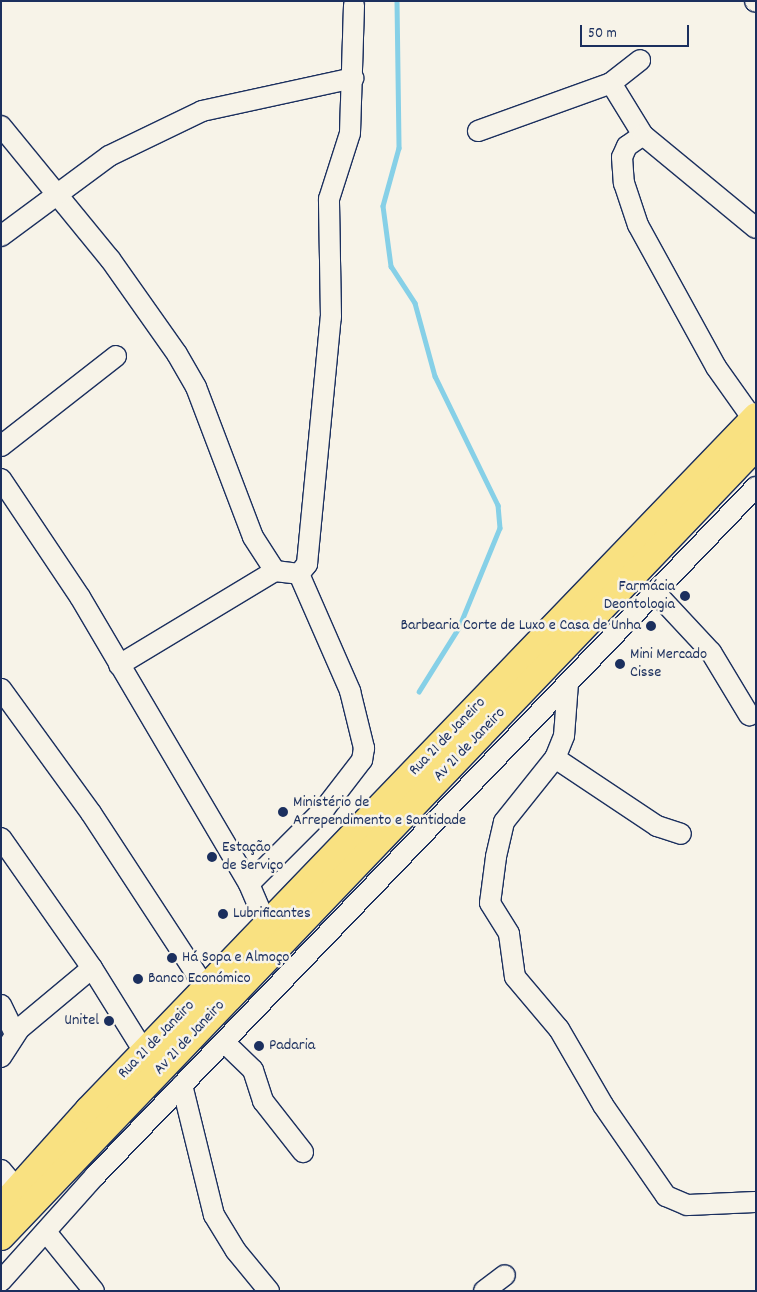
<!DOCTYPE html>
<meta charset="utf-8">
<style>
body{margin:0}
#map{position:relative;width:757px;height:1292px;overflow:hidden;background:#f7f3e8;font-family:Dekko,sans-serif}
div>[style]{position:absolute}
.stream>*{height:4.5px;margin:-2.25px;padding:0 2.25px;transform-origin:2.25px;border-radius:2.25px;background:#86d0e7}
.roads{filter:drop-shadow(1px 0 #1b2f5e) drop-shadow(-1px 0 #1b2f5e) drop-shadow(0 1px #1b2f5e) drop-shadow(0 -1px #1b2f5e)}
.minor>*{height:20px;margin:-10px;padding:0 10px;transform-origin:10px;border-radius:10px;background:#f7f3e8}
.major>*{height:26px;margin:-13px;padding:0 13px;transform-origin:13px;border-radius:13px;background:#f9e181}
.dots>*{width:14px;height:14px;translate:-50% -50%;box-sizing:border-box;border:2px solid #f7f3e8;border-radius:50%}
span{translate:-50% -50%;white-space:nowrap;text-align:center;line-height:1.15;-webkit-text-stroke:5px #f7f3e8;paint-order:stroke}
.poi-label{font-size:16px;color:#1b2f5e}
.right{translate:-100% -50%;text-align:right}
.left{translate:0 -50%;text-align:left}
.street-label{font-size:16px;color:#1b2f5e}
.frame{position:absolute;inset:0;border:2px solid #1b2f5e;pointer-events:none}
.scale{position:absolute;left:580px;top:25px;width:109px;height:22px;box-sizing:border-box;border:2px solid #1b2f5e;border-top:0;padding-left:6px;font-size:15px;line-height:18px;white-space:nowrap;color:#1b2f5e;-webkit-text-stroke:4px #f7f3e8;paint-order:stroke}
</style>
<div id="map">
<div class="stream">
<i style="left:397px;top:1px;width:147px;rotate:89.2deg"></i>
<i style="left:399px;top:148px;width:60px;rotate:105.4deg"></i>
<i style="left:383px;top:206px;width:61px;rotate:82.4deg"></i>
<i style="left:391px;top:266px;width:44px;rotate:57deg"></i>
<i style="left:415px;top:303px;width:76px;rotate:74.7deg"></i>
<i style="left:435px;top:376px;width:144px;rotate:64deg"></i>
<i style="left:498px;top:505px;width:23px;rotate:85deg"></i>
<i style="left:500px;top:528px;width:108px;rotate:112.3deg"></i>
<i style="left:459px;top:628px;width:75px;rotate:122deg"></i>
</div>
<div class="roads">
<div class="minor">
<i style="left:755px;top:1px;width:1px;rotate:45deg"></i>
<i style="left:611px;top:83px;width:61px;rotate:58.4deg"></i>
<i style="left:643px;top:135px;width:19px;rotate:145deg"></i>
<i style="left:627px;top:146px;width:12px;rotate:114deg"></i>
<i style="left:622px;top:157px;width:26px;rotate:86deg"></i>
<i style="left:624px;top:183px;width:44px;rotate:71.6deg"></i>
<i style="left:638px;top:225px;width:162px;rotate:61.2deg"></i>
<i style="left:716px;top:367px;width:64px;rotate:54.6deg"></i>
<i style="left:1px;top:126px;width:172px;rotate:50.7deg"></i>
<i style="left:110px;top:259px;width:116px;rotate:54.8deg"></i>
<i style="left:177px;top:354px;width:38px;rotate:60deg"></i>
<i style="left:196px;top:387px;width:160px;rotate:69.2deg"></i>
<i style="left:253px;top:537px;width:40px;rotate:57.1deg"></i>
<i style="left:275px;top:571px;width:24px;rotate:7deg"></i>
<i style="left:299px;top:574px;width:128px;rotate:66.4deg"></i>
<i style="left:350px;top:691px;width:59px;rotate:76.2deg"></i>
<i style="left:364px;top:748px;width:12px;rotate:99deg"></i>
<i style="left:362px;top:760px;width:61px;rotate:127.6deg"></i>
<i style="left:325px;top:808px;width:107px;rotate:135deg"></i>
<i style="left:478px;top:131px;width:141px;rotate:-19.8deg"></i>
<i style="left:611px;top:83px;width:37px;rotate:-38deg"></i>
<i style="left:643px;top:135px;width:146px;rotate:39.5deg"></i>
<i style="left:1px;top:236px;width:134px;rotate:-36.5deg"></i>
<i style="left:109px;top:156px;width:103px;rotate:-25.8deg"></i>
<i style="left:202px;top:111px;width:155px;rotate:-12.3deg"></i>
<i style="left:1px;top:446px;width:146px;rotate:-38deg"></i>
<i style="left:1px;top:479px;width:142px;rotate:56.2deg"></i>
<i style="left:80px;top:597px;width:333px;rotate:59.5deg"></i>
<i style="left:249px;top:884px;width:46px;rotate:66.8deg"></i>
<i style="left:299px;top:574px;width:13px;rotate:-51deg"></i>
<i style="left:307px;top:564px;width:248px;rotate:-84.5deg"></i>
<i style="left:331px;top:317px;width:118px;rotate:-91deg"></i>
<i style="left:329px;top:199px;width:69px;rotate:-72.3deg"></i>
<i style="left:350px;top:133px;width:128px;rotate:-88.2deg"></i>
<i style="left:655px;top:592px;width:82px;rotate:47deg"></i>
<i style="left:711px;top:652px;width:74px;rotate:58.9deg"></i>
<i style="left:119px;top:665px;width:182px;rotate:-31.1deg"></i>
<i style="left:568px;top:683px;width:53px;rotate:94.3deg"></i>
<i style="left:564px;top:736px;width:24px;rotate:112deg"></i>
<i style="left:555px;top:758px;width:82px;rotate:128.6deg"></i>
<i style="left:504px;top:822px;width:36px;rotate:103deg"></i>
<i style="left:496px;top:857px;width:46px;rotate:97.4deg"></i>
<i style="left:490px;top:903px;width:36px;rotate:58deg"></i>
<i style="left:509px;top:934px;width:43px;rotate:82.1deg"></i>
<i style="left:515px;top:977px;width:68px;rotate:49.8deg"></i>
<i style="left:559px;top:1029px;width:88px;rotate:59.9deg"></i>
<i style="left:603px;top:1105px;width:111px;rotate:55.3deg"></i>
<i style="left:666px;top:1196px;width:23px;rotate:23deg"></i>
<i style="left:687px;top:1205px;width:69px;rotate:-2.5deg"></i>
<i style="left:1px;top:689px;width:153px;rotate:54deg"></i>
<i style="left:91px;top:813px;width:210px;rotate:56.8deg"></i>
<i style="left:555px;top:758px;width:123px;rotate:33.7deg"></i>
<i style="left:657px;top:826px;width:25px;rotate:18deg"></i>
<i style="left:1px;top:838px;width:159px;rotate:55deg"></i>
<i style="left:92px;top:968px;width:100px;rotate:58.1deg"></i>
<i style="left:1px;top:1005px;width:32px;rotate:64deg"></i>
<i style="left:224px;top:1042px;width:40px;rotate:44deg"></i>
<i style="left:253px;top:1070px;width:33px;rotate:72deg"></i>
<i style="left:263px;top:1101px;width:65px;rotate:51.9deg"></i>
<i style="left:1px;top:1057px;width:33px;rotate:-57deg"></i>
<i style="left:19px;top:1029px;width:95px;rotate:-39.9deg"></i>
<i style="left:182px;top:1085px;width:134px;rotate:76.2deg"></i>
<i style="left:214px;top:1215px;width:42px;rotate:58.6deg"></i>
<i style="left:236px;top:1251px;width:52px;rotate:50.5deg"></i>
<i style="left:1px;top:1170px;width:25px;rotate:50deg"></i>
<i style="left:46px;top:1232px;width:76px;rotate:50.9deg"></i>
<i style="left:1px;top:1281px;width:141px;rotate:-48.2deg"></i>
<i style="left:95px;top:1176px;width:955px;rotate:-46.19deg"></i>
<i style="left:484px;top:1291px;width:26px;rotate:-37deg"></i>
</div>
<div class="major">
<i style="left:1px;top:1207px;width:130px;rotate:-48.1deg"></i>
<i style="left:88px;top:1110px;width:963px;rotate:-46.09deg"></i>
<i style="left:1px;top:1237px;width:1093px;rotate:-46.3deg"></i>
</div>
</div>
<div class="dots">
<i style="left:685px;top:596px;background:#1b2f5e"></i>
<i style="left:651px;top:626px;background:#1b2f5e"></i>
<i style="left:620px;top:664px;background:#1b2f5e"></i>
<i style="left:283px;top:812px;background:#1b2f5e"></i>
<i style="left:212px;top:857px;background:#1b2f5e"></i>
<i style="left:223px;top:914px;background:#1b2f5e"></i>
<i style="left:172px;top:958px;background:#1b2f5e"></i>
<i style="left:138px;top:979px;background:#1b2f5e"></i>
<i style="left:109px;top:1021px;background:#1b2f5e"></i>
<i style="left:259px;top:1046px;background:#1b2f5e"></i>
</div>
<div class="poi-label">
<span class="right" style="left:675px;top:596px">Farmácia<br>Deontologia</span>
<span class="right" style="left:641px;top:626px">Barbearia Corte de Luxo e Casa de Unha</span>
<span class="left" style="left:630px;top:664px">Mini Mercado<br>Cisse</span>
<span class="left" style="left:293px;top:812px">Ministério de<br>Arrependimento e Santidade</span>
<span class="left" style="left:222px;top:857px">Estação<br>de Serviço</span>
<span class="left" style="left:233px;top:914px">Lubrificantes</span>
<span class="left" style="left:182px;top:958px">Há Sopa e Almoço</span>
<span class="left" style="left:148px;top:979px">Banco Económico</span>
<span class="right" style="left:99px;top:1021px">Unitel</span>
<span class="left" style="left:269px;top:1046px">Padaria</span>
</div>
<div class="street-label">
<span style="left:448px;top:737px;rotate:-46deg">Rua 21 de Janeiro</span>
<span style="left:470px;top:745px;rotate:-46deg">Av 21 de Janeiro</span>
<span style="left:190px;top:1038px;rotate:-47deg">Av 21 de Janeiro</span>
<span style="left:157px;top:1040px;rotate:-46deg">Rua 21 de Janeiro</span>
</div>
<div class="frame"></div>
<div class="scale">50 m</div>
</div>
